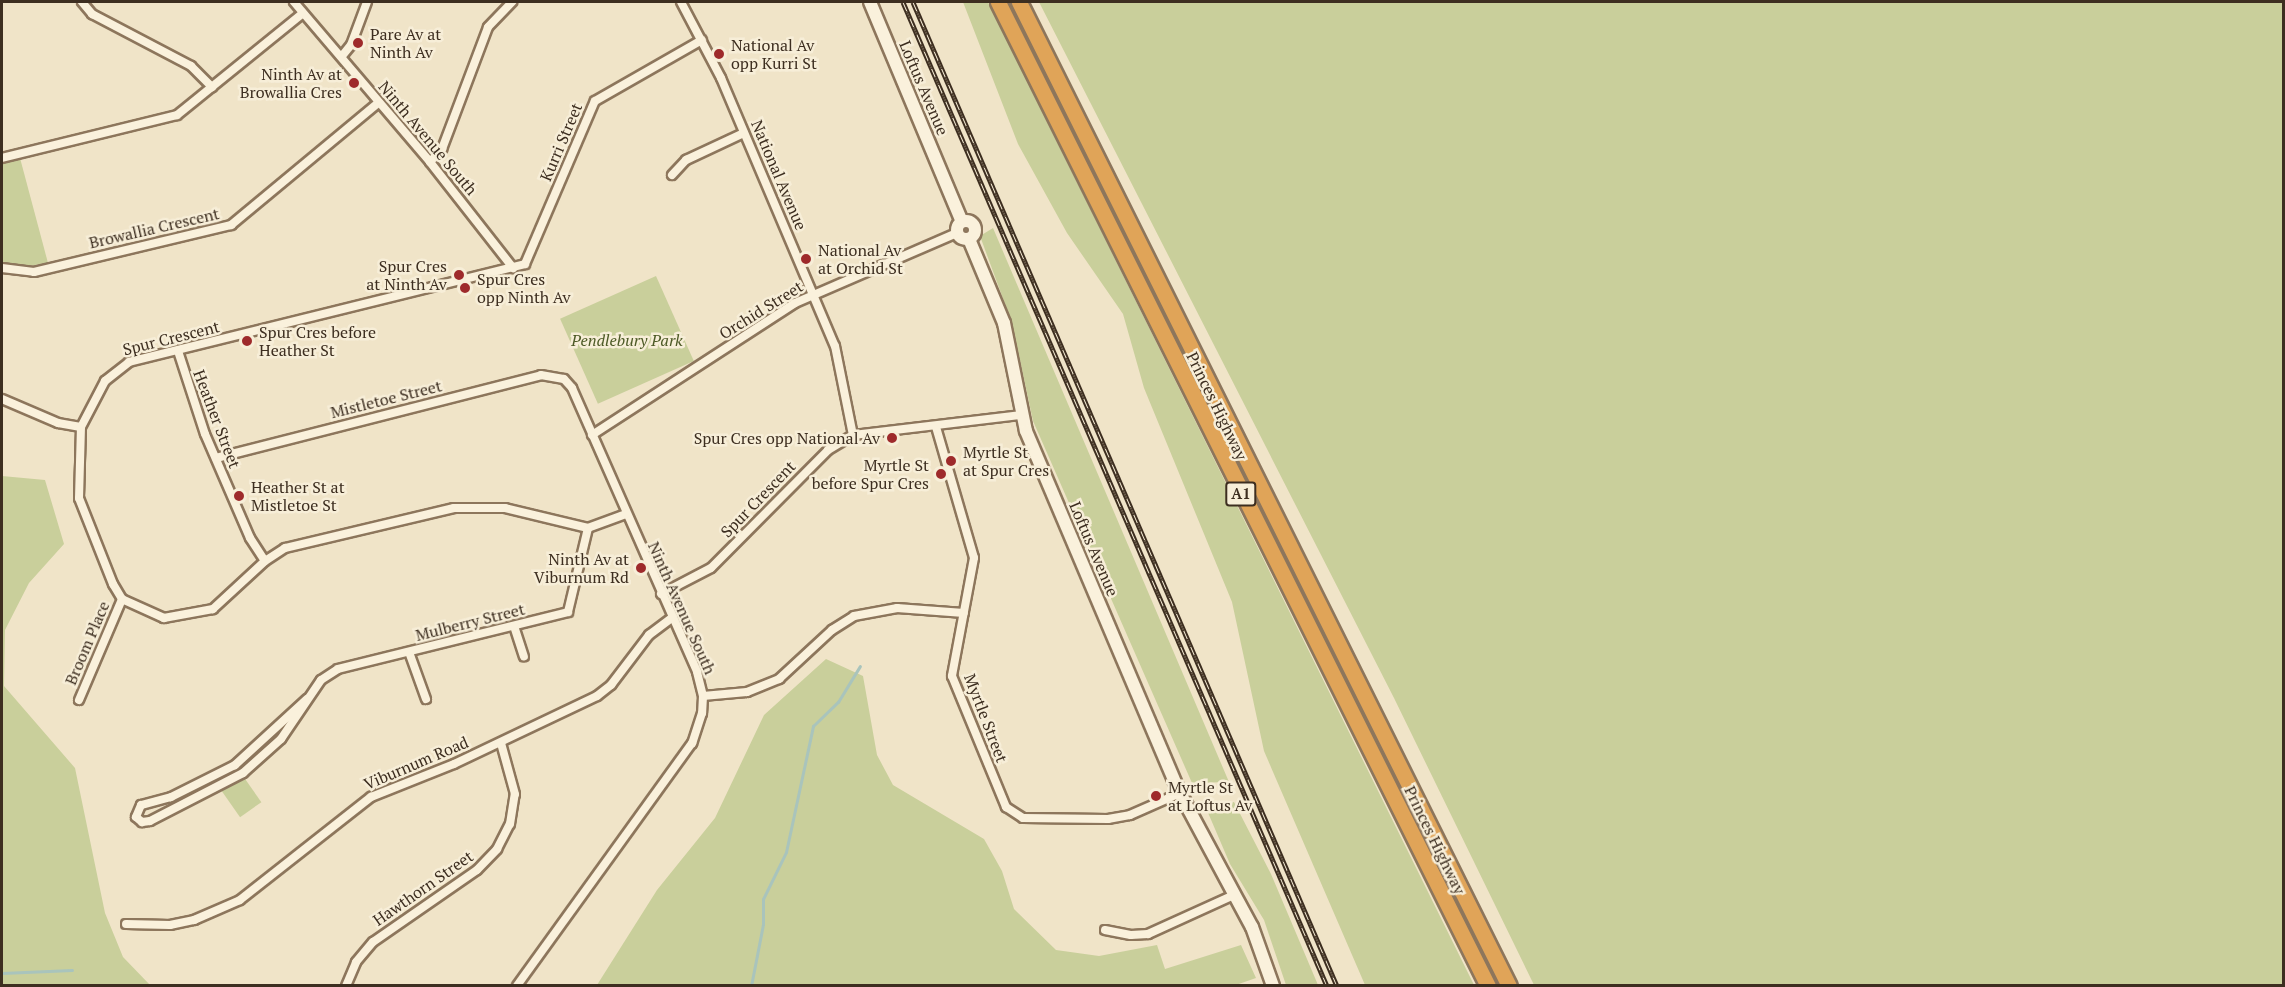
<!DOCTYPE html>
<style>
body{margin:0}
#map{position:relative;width:2285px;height:987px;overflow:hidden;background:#f0e4c8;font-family:"PT Serif",serif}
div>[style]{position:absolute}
.green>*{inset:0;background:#c9cf9b;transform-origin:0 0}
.stream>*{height:3px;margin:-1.5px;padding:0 1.5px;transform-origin:1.5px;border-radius:1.5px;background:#a9c4bc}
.roads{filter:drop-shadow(2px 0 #8d765c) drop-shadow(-2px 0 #8d765c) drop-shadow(0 2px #8d765c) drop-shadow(0 -2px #8d765c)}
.street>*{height:8px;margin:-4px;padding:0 4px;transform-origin:4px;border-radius:4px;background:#faf1dc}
.secondary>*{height:12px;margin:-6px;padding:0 6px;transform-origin:6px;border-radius:6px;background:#faf1dc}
.secondary>.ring{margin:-6px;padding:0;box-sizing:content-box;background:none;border:12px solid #faf1dc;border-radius:50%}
.highway>*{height:15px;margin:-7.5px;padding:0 7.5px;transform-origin:7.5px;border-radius:7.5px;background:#e0a458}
.rail>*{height:5px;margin-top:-2.5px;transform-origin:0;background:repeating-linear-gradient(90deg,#f7eed8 0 9px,#3d2e20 0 18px);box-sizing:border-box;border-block:2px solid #3d2e20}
.dots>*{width:16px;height:16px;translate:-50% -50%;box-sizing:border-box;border:3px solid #f7eed8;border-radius:50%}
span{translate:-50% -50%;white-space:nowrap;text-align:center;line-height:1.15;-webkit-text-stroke:5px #f7eed8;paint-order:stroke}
.shield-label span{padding:2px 4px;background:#f7eed8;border:2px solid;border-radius:4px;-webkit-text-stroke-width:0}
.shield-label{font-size:15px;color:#3d2e20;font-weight:700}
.poi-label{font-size:16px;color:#3d2e20}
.left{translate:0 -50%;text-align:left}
.right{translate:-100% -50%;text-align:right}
.street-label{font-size:16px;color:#3d2e20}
.park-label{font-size:16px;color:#4d5a26;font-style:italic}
.frame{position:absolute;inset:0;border:3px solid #3d2e20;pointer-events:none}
</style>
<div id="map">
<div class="green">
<i style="clip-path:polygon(963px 2px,988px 2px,1474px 985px,1365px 985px,1264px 751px,1232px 602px,1144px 388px,1123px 314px,1067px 233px,1018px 144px)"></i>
<i style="clip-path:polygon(1039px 2px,2283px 2px,2283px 985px,1534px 985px,1394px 698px)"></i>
<i style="clip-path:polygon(20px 158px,48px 263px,21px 267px,2px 263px,2px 163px)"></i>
<i style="clip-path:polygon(993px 228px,1229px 782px,1192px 783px,1033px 421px,1012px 323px,980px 236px)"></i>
<i style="left:656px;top:276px;width:93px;height:105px;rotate:66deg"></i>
<i style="clip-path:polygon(2px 476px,45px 480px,64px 544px,29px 583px,5px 630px,4px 686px,75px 768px,105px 913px,123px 957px,150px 985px,2px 985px)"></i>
<i style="clip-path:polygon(826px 659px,863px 676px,877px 755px,893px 785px,984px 839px,1002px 871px,1014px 909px,1056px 950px,1099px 956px,1157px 945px,1165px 969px,1241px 945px,1256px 978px,1233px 986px,597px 985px,657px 890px,715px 818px,764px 715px)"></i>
<i style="left:243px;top:776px;width:32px;height:26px;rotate:55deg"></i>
<i style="clip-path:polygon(1234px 802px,1271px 874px,1318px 985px,1286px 985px,1264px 920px,1230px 864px,1206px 808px)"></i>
</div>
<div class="stream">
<i style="left:2px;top:973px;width:70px;rotate:-2.5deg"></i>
<i style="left:751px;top:986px;width:63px;rotate:-79deg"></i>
<i style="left:763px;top:924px;width:25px;rotate:-90deg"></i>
<i style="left:763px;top:899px;width:52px;rotate:-63.9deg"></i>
<i style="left:786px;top:852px;width:129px;rotate:-77.9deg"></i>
<i style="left:813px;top:726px;width:35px;rotate:-44deg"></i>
<i style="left:838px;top:702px;width:42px;rotate:-58.6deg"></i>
</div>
<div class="roads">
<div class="street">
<i style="left:82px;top:2px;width:16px;rotate:50deg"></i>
<i style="left:92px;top:14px;width:112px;rotate:27.7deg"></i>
<i style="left:191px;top:66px;width:30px;rotate:45deg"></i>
<i style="left:294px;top:2px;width:210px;rotate:49.6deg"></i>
<i style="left:430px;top:162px;width:135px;rotate:51.9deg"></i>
<i style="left:681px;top:2px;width:86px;rotate:62.2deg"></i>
<i style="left:721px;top:78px;width:291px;rotate:67deg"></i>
<i style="left:835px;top:346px;width:91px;rotate:78.6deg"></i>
<i style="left:342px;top:56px;width:14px;rotate:-51deg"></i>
<i style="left:351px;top:45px;width:46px;rotate:-69.6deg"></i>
<i style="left:2px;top:158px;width:180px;rotate:-13.8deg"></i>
<i style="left:177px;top:115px;width:162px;rotate:-39deg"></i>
<i style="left:430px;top:162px;width:18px;rotate:-47deg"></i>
<i style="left:442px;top:149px;width:130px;rotate:-69.3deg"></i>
<i style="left:488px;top:27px;width:35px;rotate:-46deg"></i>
<i style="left:672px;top:175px;width:21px;rotate:-47deg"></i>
<i style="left:686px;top:160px;width:64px;rotate:-25deg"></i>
<i style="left:2px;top:268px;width:32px;rotate:7deg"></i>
<i style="left:34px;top:272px;width:203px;rotate:-13.4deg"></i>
<i style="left:231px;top:225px;width:192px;rotate:-39.7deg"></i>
<i style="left:178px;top:351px;width:87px;rotate:72deg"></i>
<i style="left:205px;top:434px;width:113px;rotate:66.6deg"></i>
<i style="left:250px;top:538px;width:27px;rotate:57deg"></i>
<i style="left:2px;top:399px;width:61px;rotate:23.2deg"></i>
<i style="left:58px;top:423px;width:23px;rotate:10deg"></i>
<i style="left:936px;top:427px;width:136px;rotate:73.8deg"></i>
<i style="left:974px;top:558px;width:120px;rotate:100.6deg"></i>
<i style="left:952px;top:676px;width:142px;rotate:67.6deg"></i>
<i style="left:1006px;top:807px;width:20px;rotate:33deg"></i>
<i style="left:1023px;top:818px;width:85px;rotate:0.7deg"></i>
<i style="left:1108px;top:819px;width:22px;rotate:-10deg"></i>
<i style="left:1130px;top:815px;width:55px;rotate:-23.7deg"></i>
<i style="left:592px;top:435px;width:242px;rotate:-33deg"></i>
<i style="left:795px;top:303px;width:176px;rotate:-23.4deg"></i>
<i style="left:216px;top:458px;width:335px;rotate:-14.3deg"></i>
<i style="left:541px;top:375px;width:23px;rotate:10deg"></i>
<i style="left:564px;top:379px;width:12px;rotate:48deg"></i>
<i style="left:572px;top:388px;width:310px;rotate:66.2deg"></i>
<i style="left:697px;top:672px;width:25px;rotate:76deg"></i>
<i style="left:703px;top:696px;width:17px;rotate:93deg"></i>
<i style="left:702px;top:713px;width:32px;rotate:108deg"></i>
<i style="left:692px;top:743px;width:299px;rotate:125.8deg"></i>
<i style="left:626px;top:514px;width:40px;rotate:159.8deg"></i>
<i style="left:588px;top:528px;width:85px;rotate:-166.5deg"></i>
<i style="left:505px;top:508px;width:51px;rotate:180deg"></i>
<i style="left:454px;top:508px;width:174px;rotate:166.7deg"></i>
<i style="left:285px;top:548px;width:24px;rotate:147deg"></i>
<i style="left:265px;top:561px;width:71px;rotate:137.3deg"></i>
<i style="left:213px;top:609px;width:50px;rotate:169.6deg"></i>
<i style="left:164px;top:618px;width:46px;rotate:-155.7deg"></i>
<i style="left:122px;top:599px;width:17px;rotate:-121deg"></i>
<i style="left:113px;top:584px;width:92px;rotate:-111.6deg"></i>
<i style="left:79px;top:498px;width:71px;rotate:-88.4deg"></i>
<i style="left:81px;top:427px;width:52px;rotate:-62.4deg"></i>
<i style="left:105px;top:381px;width:31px;rotate:-38deg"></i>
<i style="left:129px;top:362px;width:408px;rotate:-13.9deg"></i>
<i style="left:525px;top:264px;width:177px;rotate:-66.8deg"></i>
<i style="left:595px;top:101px;width:123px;rotate:-29.7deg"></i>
<i style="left:661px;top:594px;width:56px;rotate:-27.5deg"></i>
<i style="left:711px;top:568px;width:166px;rotate:-45.2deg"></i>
<i style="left:828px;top:450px;width:29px;rotate:-31deg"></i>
<i style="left:853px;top:435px;width:168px;rotate:-6.8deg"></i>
<i style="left:514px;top:626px;width:32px;rotate:72deg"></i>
<i style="left:409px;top:652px;width:50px;rotate:70.1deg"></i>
<i style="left:703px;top:696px;width:44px;rotate:-5.2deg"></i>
<i style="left:747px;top:692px;width:35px;rotate:-22deg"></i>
<i style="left:779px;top:679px;width:72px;rotate:-42.8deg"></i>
<i style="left:832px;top:630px;width:26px;rotate:-32deg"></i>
<i style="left:854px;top:616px;width:44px;rotate:-10.5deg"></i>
<i style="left:897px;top:608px;width:67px;rotate:4.3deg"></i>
<i style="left:307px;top:699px;width:98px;rotate:137.5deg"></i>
<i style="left:235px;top:765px;width:72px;rotate:153.4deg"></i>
<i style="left:171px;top:797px;width:31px;rotate:165deg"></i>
<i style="left:141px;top:805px;width:13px;rotate:113deg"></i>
<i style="left:136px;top:817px;width:8px;rotate:40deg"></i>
<i style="left:142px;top:822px;width:8px;rotate:-7deg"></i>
<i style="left:150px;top:821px;width:105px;rotate:-27.3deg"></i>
<i style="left:243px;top:773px;width:51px;rotate:-41.8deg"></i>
<i style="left:281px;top:739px;width:71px;rotate:-55.9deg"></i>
<i style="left:321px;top:680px;width:20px;rotate:-33deg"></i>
<i style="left:338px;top:669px;width:237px;rotate:-13.9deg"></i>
<i style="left:568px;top:612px;width:86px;rotate:-76.6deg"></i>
<i style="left:79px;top:700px;width:110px;rotate:-66.9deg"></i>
<i style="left:126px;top:924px;width:44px;rotate:1.3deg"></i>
<i style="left:170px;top:925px;width:25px;rotate:-12deg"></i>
<i style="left:194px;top:920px;width:50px;rotate:-23.5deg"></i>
<i style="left:240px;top:900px;width:167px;rotate:-38.2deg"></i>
<i style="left:371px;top:797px;width:89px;rotate:-21.7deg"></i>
<i style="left:454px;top:764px;width:158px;rotate:-25.4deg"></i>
<i style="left:597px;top:696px;width:18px;rotate:-38deg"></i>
<i style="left:611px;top:685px;width:63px;rotate:-52.8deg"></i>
<i style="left:649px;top:635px;width:30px;rotate:-37deg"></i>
<i style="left:1105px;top:930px;width:26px;rotate:11deg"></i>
<i style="left:1131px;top:935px;width:17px;rotate:-3deg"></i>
<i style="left:1148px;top:934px;width:94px;rotate:-24.4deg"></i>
<i style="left:346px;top:986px;width:26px;rotate:-67deg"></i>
<i style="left:356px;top:962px;width:26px;rotate:-50deg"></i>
<i style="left:373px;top:942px;width:126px;rotate:-34.7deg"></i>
<i style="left:477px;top:870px;width:29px;rotate:-46deg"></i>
<i style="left:497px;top:849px;width:28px;rotate:-63deg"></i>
<i style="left:510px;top:824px;width:30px;rotate:-81deg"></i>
<i style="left:515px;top:794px;width:53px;rotate:-105.4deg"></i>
</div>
<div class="secondary">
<i style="left:870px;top:2px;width:238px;rotate:67.3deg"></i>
<i class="ring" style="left:957px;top:221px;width:6px;height:6px"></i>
<i style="left:969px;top:239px;width:91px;rotate:67.4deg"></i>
<i style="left:1004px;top:323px;width:110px;rotate:78.5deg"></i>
<i style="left:1026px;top:431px;width:393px;rotate:67deg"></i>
<i style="left:1180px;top:793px;width:152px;rotate:61.8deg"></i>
<i style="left:1252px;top:927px;width:63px;rotate:70.4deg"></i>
</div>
<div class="highway">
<i style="left:998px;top:2px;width:1099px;rotate:63.53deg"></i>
<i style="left:1019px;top:2px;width:1099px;rotate:63.53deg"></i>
</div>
</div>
<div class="rail">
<i style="left:903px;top:2px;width:1071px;rotate:66.69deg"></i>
<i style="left:913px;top:2px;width:1071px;rotate:66.69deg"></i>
</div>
<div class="dots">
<i style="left:358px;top:43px;background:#9e2a2b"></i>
<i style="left:719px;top:54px;background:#9e2a2b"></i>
<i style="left:354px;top:83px;background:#9e2a2b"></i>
<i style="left:806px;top:259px;background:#9e2a2b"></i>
<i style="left:459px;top:275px;background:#9e2a2b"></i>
<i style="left:465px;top:288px;background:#9e2a2b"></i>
<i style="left:247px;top:341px;background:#9e2a2b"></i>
<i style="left:892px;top:438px;background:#9e2a2b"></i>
<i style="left:951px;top:461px;background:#9e2a2b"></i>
<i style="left:941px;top:474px;background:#9e2a2b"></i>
<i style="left:239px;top:496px;background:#9e2a2b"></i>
<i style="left:641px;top:568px;background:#9e2a2b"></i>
<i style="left:1156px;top:796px;background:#9e2a2b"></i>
</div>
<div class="shield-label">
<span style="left:1241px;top:494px">A1</span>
</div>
<div class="poi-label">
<span class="left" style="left:370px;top:43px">Pare Av at<br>Ninth Av</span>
<span class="left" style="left:731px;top:54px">National Av<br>opp Kurri St</span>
<span class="right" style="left:342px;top:83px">Ninth Av at<br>Browallia Cres</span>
<span class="left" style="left:818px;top:259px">National Av<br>at Orchid St</span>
<span class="right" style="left:447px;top:275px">Spur Cres<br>at Ninth Av</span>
<span class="left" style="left:477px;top:288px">Spur Cres<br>opp Ninth Av</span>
<span class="left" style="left:259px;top:341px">Spur Cres before<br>Heather St</span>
<span class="right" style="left:880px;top:438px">Spur Cres opp National Av</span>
<span class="left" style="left:963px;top:461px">Myrtle St<br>at Spur Cres</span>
<span class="right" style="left:929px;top:474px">Myrtle St<br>before Spur Cres</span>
<span class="left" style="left:251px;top:496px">Heather St at<br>Mistletoe St</span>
<span class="right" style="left:629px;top:568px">Ninth Av at<br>Viburnum Rd</span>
<span class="left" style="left:1168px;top:796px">Myrtle St<br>at Loftus Av</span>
</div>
<div class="street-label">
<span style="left:924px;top:88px;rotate:67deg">Loftus Avenue</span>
<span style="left:428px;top:138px;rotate:50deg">Ninth Avenue South</span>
<span style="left:561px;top:142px;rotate:-67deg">Kurri Street</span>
<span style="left:779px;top:175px;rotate:67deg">National Avenue</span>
<span style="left:154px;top:228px;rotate:-13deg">Browallia Crescent</span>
<span style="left:761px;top:310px;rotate:-32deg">Orchid Street</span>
<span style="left:171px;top:338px;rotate:-14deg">Spur Crescent</span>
<span style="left:386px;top:399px;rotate:-14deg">Mistletoe Street</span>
<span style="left:1217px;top:406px;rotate:64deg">Princes Highway</span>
<span style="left:217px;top:419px;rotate:69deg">Heather Street</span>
<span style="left:758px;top:499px;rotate:-46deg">Spur Crescent</span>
<span style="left:1094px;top:549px;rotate:67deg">Loftus Avenue</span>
<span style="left:682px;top:608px;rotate:66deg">Ninth Avenue South</span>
<span style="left:470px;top:622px;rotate:-14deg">Mulberry Street</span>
<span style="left:87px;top:643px;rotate:-67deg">Broom Place</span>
<span style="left:986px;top:718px;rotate:69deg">Myrtle Street</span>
<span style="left:416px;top:763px;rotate:-23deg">Viburnum Road</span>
<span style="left:1435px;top:840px;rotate:64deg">Princes Highway</span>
<span style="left:423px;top:888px;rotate:-35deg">Hawthorn Street</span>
</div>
<div class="park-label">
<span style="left:627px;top:340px">Pendlebury Park</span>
</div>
<div class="frame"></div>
</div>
